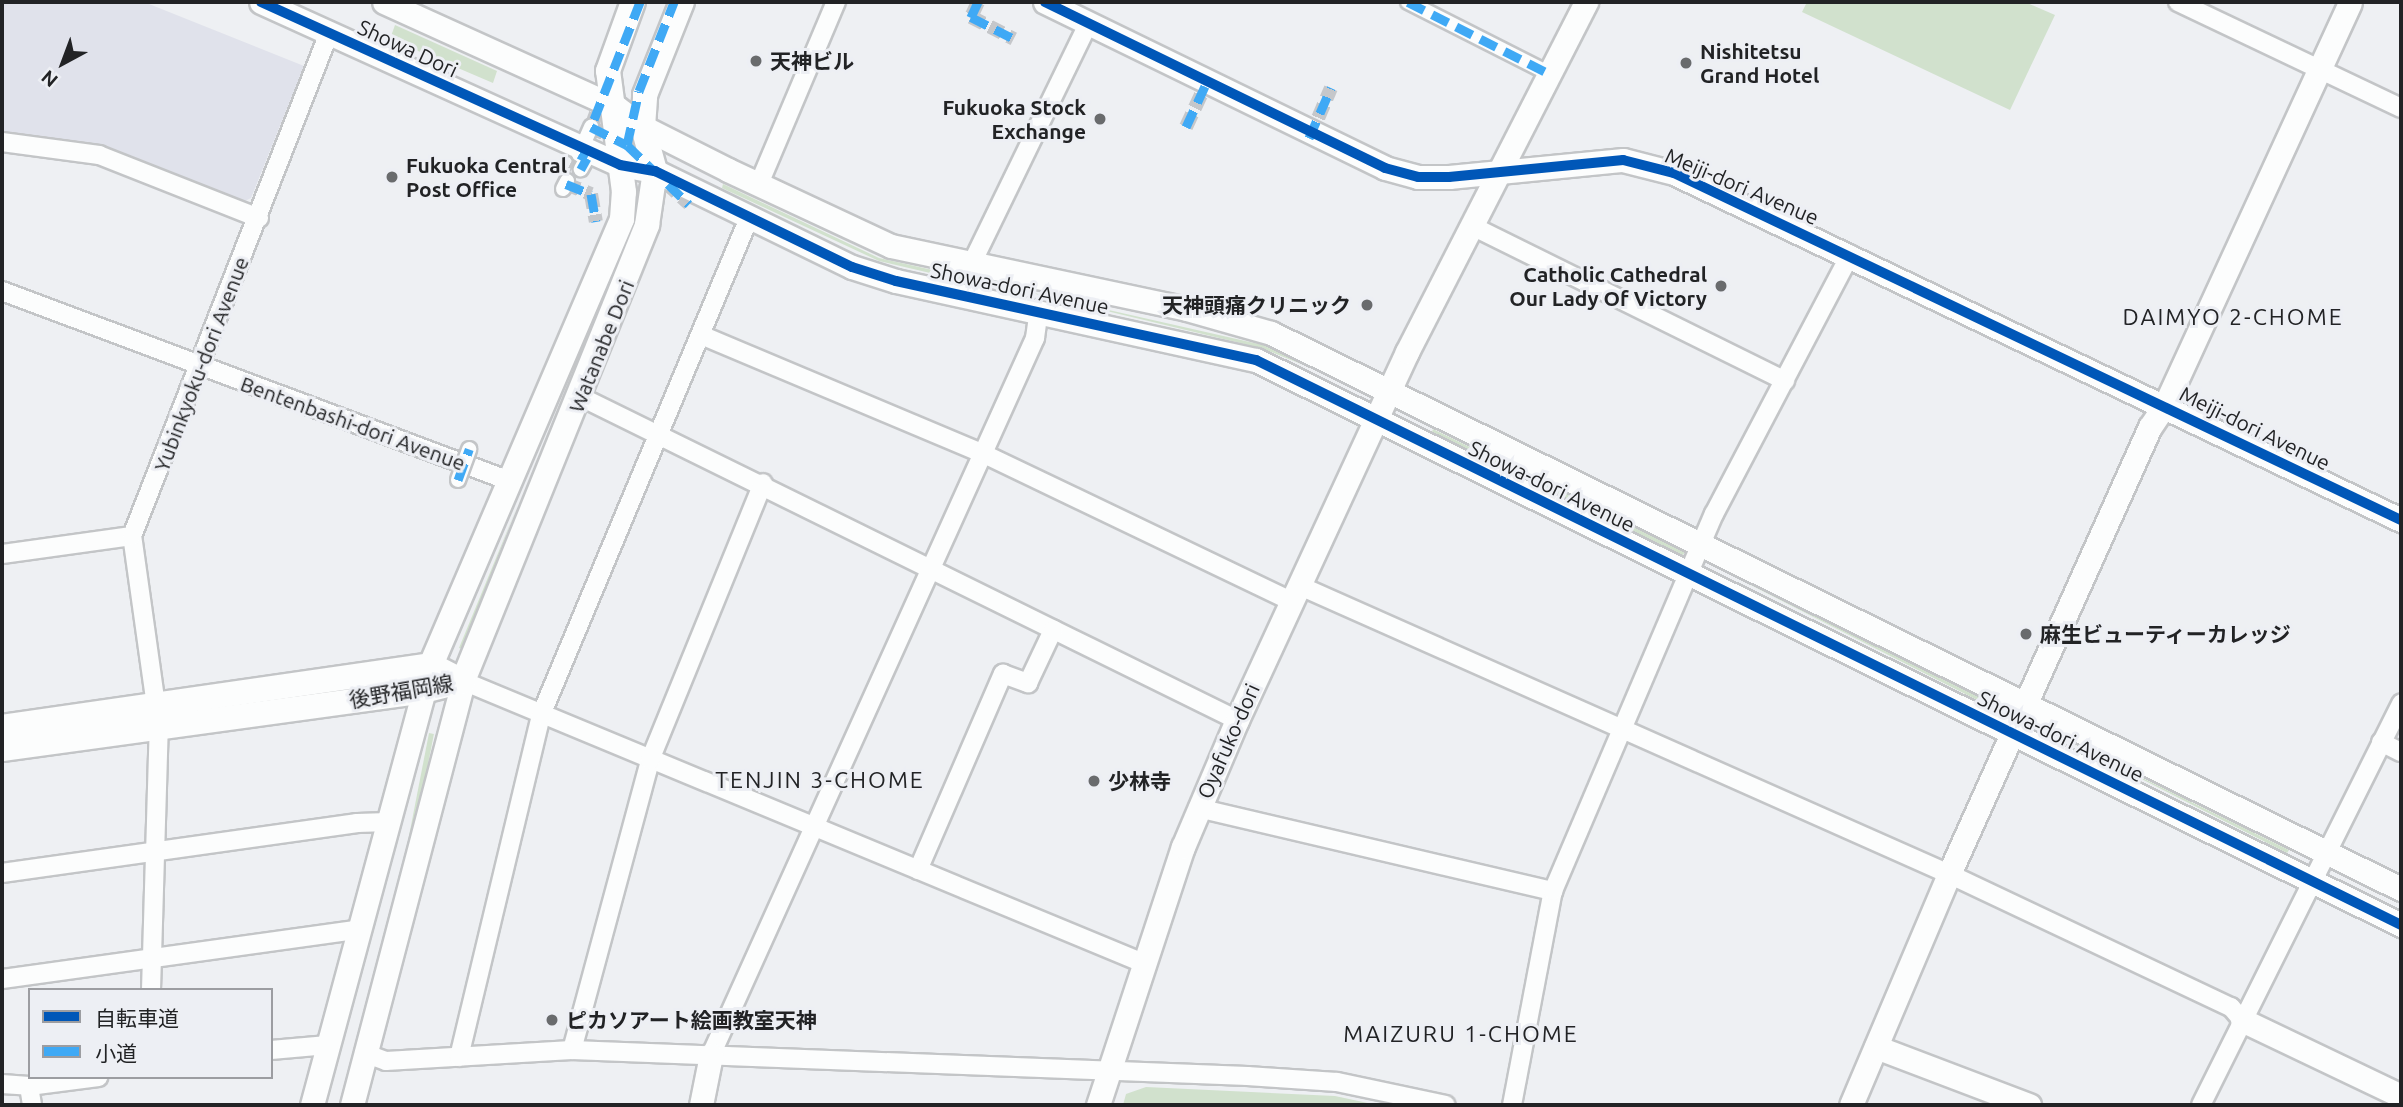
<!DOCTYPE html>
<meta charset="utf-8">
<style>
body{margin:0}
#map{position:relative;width:2403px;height:1107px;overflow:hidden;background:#eef0f3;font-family:Ubuntu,"Noto Sans JP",sans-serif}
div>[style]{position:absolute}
.built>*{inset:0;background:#e0e2eb}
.green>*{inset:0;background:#d1e1cd;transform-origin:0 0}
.pedestrian-tunnel>*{height:14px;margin-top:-7px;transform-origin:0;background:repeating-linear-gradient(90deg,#c5c7ca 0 14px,transparent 0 21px)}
.roads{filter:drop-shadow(2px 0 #c3c5c7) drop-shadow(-2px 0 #c3c5c7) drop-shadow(0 2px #c3c5c7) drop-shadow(0 -2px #c3c5c7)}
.pedestrian>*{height:14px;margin:-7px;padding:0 7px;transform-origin:7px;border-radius:7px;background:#fcfdfd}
.minor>*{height:18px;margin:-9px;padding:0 9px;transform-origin:9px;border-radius:9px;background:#fcfdfd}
.tertiary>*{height:23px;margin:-11.5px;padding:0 11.5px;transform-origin:11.5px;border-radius:11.5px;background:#fcfdfd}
.secondary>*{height:24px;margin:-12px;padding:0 12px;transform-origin:12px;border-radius:12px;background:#fcfdfd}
.bridges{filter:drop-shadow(2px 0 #c3c5c7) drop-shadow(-2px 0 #c3c5c7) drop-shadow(0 2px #c3c5c7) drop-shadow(0 -2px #c3c5c7)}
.pedestrian-bridge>*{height:14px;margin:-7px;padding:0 7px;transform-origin:7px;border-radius:7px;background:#fcfdfd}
.quiet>*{height:9px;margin-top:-4.5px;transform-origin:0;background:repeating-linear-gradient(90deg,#3fa9f5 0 18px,transparent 0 27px)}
.cycleway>*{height:10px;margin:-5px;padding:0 5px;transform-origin:5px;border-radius:5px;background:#0057b8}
.dots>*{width:19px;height:19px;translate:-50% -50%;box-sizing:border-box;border:4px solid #edeff4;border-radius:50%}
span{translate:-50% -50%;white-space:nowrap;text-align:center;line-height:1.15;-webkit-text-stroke:6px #edeff4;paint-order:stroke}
.street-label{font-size:21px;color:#222325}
.poi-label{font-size:21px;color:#222325;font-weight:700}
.left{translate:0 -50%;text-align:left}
.right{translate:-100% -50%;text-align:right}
.neighbourhood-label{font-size:23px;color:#222325;letter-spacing:2px}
.frame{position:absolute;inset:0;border:4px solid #222325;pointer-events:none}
.legend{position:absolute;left:28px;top:988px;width:245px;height:91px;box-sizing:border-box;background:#edeff4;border:2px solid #9c9da1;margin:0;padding:9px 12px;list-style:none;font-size:21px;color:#222325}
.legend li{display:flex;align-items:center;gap:14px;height:35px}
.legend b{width:35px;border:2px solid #9c9da1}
.north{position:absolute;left:28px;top:28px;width:70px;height:70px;-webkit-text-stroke:5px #edeff4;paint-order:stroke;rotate:221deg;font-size:19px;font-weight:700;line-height:28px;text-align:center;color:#222325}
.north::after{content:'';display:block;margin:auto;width:24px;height:32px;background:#222325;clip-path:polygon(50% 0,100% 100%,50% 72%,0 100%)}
</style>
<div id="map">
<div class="built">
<i style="clip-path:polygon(2px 2px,144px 2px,304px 66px,251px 198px,243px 202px,110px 148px,2px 133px)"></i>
</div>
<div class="green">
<i style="clip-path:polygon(1807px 2px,2025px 2px,2055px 15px,2010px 110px,1802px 12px)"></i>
<i style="clip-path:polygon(395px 25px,497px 71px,493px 83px,390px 39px)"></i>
<i style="clip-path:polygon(723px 184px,879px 258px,991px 283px,990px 287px,879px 261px,722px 188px)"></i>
<i style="clip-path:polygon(1007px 287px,1263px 345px,1326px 374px,1261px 348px)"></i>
<i style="clip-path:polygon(1433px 429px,1685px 552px,1682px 556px,1431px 435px)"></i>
<i style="clip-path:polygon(517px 507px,462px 649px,459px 648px)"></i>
<i style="clip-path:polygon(1719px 569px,1987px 701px,1985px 704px)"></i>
<i style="left:429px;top:733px;width:5px;height:385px;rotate:11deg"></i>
<i style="clip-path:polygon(2063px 739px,2289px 850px,2287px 853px)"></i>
<i style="clip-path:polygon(1146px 1087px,1335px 1096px,1377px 1105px,1123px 1105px,1126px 1094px)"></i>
</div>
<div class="pedestrian-tunnel">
<i style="left:978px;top:2px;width:17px;rotate:115deg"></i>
<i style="left:971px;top:17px;width:48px;rotate:27.1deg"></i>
<i style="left:603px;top:94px;width:35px;rotate:110deg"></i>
<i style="left:591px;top:127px;width:40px;rotate:26.6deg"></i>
<i style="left:627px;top:145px;width:33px;rotate:44deg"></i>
<i style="left:1186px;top:127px;width:45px;rotate:-65.1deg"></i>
<i style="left:1310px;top:137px;width:53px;rotate:-66.8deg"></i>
<i style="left:569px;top:166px;width:4px;rotate:27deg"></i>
<i style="left:666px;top:183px;width:31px;rotate:42deg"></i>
<i style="left:566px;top:184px;width:27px;rotate:22deg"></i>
<i style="left:591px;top:194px;width:28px;rotate:80deg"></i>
</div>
<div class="roads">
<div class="pedestrian">
<i style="left:1408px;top:2px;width:159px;rotate:26.9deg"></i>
<i style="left:579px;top:154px;width:30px;rotate:-66deg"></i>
<i style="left:579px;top:154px;width:9px;rotate:27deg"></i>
<i style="left:587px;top:158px;width:13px;rotate:119deg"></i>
<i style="left:563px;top:189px;width:9px;rotate:-63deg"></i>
</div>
<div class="minor">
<i style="left:2178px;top:2px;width:247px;rotate:25.4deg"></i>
<i style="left:2px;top:142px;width:98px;rotate:7.6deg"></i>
<i style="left:99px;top:155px;width:172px;rotate:21.5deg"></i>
<i style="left:759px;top:184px;width:198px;rotate:-67.1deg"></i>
<i style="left:1474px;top:227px;width:347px;rotate:26.3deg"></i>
<i style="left:972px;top:263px;width:266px;rotate:-64.1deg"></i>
<i style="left:2px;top:291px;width:539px;rotate:20.52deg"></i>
<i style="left:701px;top:335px;width:307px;rotate:22.8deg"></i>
<i style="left:984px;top:454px;width:340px;rotate:25.6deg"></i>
<i style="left:581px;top:397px;width:731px;rotate:26.21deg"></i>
<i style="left:2px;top:554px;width:131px;rotate:-7.9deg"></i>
<i style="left:1298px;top:585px;width:712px;rotate:23.94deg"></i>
<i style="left:1949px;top:874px;width:312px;rotate:25.3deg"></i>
<i style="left:2231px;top:1007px;width:17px;rotate:50deg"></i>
<i style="left:463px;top:681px;width:736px;rotate:22.52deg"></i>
<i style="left:2381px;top:742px;width:22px;rotate:27deg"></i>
<i style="left:1198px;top:808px;width:365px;rotate:13.2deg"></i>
<i style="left:918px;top:870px;width:214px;rotate:-66.6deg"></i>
<i style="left:1003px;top:674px;width:27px;rotate:20deg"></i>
<i style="left:1028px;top:683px;width:59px;rotate:-64.7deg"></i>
<i style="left:2px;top:873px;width:359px;rotate:-8deg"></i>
<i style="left:357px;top:823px;width:32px;rotate:-2deg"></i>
<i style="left:2px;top:979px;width:362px;rotate:-7.9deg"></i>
<i style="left:151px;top:990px;width:263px;rotate:-88.3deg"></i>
<i style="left:159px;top:727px;width:193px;rotate:-98deg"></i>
<i style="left:132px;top:536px;width:540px;rotate:-68.61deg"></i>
<i style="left:271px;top:1050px;width:57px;rotate:-5deg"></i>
<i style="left:572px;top:1050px;width:300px;rotate:-74.9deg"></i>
<i style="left:650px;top:760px;width:299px;rotate:-67.8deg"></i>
<i style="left:364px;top:1053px;width:23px;rotate:20deg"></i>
<i style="left:386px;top:1061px;width:186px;rotate:-3.4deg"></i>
<i style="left:572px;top:1050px;width:676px;rotate:2.21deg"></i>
<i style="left:1247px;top:1076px;width:90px;rotate:3.8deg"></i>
<i style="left:1337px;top:1082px;width:111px;rotate:11.9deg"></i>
<i style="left:711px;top:1055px;width:787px;rotate:-65.68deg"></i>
<i style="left:1035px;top:338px;width:27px;rotate:-82deg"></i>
<i style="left:459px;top:1057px;width:352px;rotate:-76.5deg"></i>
<i style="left:541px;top:715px;width:539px;rotate:-67.29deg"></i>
<i style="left:2px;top:1084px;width:27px;rotate:4deg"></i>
<i style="left:29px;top:1086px;width:70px;rotate:-7.4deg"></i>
<i style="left:29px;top:1086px;width:19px;rotate:81deg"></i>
<i style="left:1512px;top:1105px;width:218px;rotate:-79.2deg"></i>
<i style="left:1553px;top:891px;width:410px;rotate:-66.9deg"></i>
<i style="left:1714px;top:514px;width:293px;rotate:-62.3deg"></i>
<i style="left:2201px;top:1105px;width:449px;rotate:-63.5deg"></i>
</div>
<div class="tertiary">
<i style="left:261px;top:2px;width:394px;rotate:24.4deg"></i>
<i style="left:620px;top:165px;width:36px;rotate:10deg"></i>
<i style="left:655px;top:171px;width:219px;rotate:26deg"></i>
<i style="left:852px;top:267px;width:46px;rotate:17.7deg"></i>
<i style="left:896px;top:281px;width:369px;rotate:12.4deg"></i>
<i style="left:1256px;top:360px;width:1277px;rotate:26.26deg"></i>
<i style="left:384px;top:2px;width:255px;rotate:24.4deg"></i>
<i style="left:616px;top:107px;width:34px;rotate:37deg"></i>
<i style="left:643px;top:127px;width:95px;rotate:26.8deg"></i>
<i style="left:728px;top:170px;width:180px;rotate:25deg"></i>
<i style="left:891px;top:246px;width:303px;rotate:12deg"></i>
<i style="left:1187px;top:309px;width:87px;rotate:15.9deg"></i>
<i style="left:1271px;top:333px;width:1259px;rotate:26.2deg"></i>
<i style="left:1045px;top:2px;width:378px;rotate:26deg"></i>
<i style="left:1385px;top:168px;width:34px;rotate:15deg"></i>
<i style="left:1418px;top:177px;width:31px"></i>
<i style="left:1449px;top:177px;width:175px;rotate:-5.6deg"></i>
<i style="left:1623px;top:160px;width:53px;rotate:14.3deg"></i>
<i style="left:1674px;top:173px;width:806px;rotate:25.52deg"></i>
<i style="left:2242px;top:1020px;width:176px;rotate:25.5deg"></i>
<i style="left:1876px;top:1047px;width:164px;rotate:20.8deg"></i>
<i style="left:312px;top:1105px;width:446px;rotate:-74.9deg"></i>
<i style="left:352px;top:1105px;width:438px;rotate:-75.3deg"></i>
<i style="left:701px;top:1105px;width:51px;rotate:-78.7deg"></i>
<i style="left:1098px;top:1105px;width:272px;rotate:-71.8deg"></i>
<i style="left:1183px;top:847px;width:138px;rotate:-67deg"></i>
<i style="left:1237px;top:720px;width:405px;rotate:-65.2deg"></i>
<i style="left:1407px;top:352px;width:393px;rotate:-62.9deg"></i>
<i style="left:1851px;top:1105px;width:251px;rotate:-67deg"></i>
<i style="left:1949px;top:874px;width:490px;rotate:-65.8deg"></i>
<i style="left:2150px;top:427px;width:27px;rotate:-56deg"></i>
<i style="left:2165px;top:405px;width:443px;rotate:-65.3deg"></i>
</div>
<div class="secondary">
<i style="left:431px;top:665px;width:485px;rotate:-66.8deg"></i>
<i style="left:622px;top:219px;width:27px;rotate:-86deg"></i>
<i style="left:624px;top:192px;width:122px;rotate:-97.5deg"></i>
<i style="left:608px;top:71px;width:73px;rotate:-70.1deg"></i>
<i style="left:463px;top:681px;width:492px;rotate:-68deg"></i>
<i style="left:647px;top:225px;width:55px;rotate:-81.6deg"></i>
<i style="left:655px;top:171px;width:46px;rotate:-105.3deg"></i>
<i style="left:643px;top:127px;width:32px;rotate:-86deg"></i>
<i style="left:645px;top:95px;width:100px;rotate:-68.3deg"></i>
<i style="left:2px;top:727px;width:433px;rotate:-8.2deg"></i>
<i style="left:431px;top:665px;width:36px;rotate:27deg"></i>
<i style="left:2px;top:749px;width:425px;rotate:-7.8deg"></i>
<i style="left:423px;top:691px;width:41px;rotate:-14deg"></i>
</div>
</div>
<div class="bridges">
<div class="pedestrian-bridge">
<i style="left:458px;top:480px;width:33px;rotate:-70deg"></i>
</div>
</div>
<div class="quiet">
<i style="left:640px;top:2px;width:134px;rotate:111.4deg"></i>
<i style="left:591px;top:127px;width:40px;rotate:26.6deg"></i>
<i style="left:627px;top:145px;width:35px;rotate:44deg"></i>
<i style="left:978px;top:2px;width:17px;rotate:115deg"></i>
<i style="left:971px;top:17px;width:48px;rotate:27.1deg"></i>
<i style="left:1408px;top:2px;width:159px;rotate:26.9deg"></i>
<i style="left:1186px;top:127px;width:45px;rotate:-65.1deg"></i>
<i style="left:1309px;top:138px;width:55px;rotate:-66.3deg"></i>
<i style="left:627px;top:145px;width:55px;rotate:-77.5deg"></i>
<i style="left:639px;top:91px;width:96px;rotate:-68.5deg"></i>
<i style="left:579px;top:154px;width:9px;rotate:27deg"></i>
<i style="left:587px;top:158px;width:13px;rotate:119deg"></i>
<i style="left:566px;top:184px;width:27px;rotate:22deg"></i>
<i style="left:591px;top:194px;width:28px;rotate:80deg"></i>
<i style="left:668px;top:184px;width:29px;rotate:44deg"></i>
<i style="left:458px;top:480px;width:33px;rotate:-70deg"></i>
</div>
<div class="cycleway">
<i style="left:261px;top:2px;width:394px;rotate:24.4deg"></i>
<i style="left:620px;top:165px;width:36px;rotate:10deg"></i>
<i style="left:655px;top:171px;width:219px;rotate:26deg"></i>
<i style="left:852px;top:267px;width:46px;rotate:17.7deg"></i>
<i style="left:896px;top:281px;width:369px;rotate:12.4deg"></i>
<i style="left:1256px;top:360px;width:1277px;rotate:26.26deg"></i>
<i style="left:1045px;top:2px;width:378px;rotate:26deg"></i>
<i style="left:1385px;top:168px;width:34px;rotate:15deg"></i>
<i style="left:1418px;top:177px;width:31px"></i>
<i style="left:1449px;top:177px;width:175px;rotate:-5.6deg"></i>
<i style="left:1623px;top:160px;width:53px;rotate:14.3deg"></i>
<i style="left:1674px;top:173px;width:806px;rotate:25.52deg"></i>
</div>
<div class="dots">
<i style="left:756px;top:61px;background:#696b6d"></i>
<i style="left:1686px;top:63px;background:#696b6d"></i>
<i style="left:1100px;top:119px;background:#696b6d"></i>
<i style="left:392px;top:177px;background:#696b6d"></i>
<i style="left:1721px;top:286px;background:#696b6d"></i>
<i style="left:1367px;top:305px;background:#696b6d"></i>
<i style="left:2026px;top:634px;background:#696b6d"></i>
<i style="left:1094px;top:781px;background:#696b6d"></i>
<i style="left:552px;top:1020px;background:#696b6d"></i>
</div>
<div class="street-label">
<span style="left:408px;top:48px;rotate:25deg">Showa Dori</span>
<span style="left:1742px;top:186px;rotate:23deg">Meiji-dori Avenue</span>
<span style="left:1020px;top:288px;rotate:12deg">Showa-dori Avenue</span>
<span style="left:601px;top:346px;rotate:-68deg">Watanabe Dori</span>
<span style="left:201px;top:364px;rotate:-69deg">Yubinkyoku-dori Avenue</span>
<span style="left:353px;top:423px;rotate:20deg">Bentenbashi-dori Avenue</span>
<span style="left:2255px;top:428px;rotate:26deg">Meiji-dori Avenue</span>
<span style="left:1552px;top:486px;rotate:26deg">Showa-dori Avenue</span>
<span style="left:401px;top:691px;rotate:-10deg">後野福岡線</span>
<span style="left:2061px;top:736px;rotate:26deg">Showa-dori Avenue</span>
<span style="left:1228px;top:741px;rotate:-66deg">Oyafuko-dori</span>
</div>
<div class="poi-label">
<span class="left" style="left:1700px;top:63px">Nishitetsu<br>Grand Hotel</span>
<span class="left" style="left:770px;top:61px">天神ビル</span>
<span class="right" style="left:1086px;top:119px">Fukuoka Stock<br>Exchange</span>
<span class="left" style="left:406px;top:177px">Fukuoka Central<br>Post Office</span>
<span class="right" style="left:1707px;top:286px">Catholic Cathedral<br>Our Lady Of Victory</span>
<span class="right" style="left:1351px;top:305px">天神頭痛クリニック</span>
<span class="left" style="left:2040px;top:634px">麻生ビューティーカレッジ</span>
<span class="left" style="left:1108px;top:781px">少林寺</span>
<span class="left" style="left:566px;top:1020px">ピカソアート絵画教室天神</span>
</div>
<div class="neighbourhood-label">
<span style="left:2233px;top:317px">DAIMYO 2-CHOME</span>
<span style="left:820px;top:780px">TENJIN 3-CHOME</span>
<span style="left:1461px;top:1034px">MAIZURU 1-CHOME</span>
</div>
<div class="frame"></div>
<ul class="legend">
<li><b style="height:9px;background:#0057b8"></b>自転車道</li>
<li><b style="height:9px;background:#3fa9f5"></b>小道</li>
</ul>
<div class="north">N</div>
</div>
